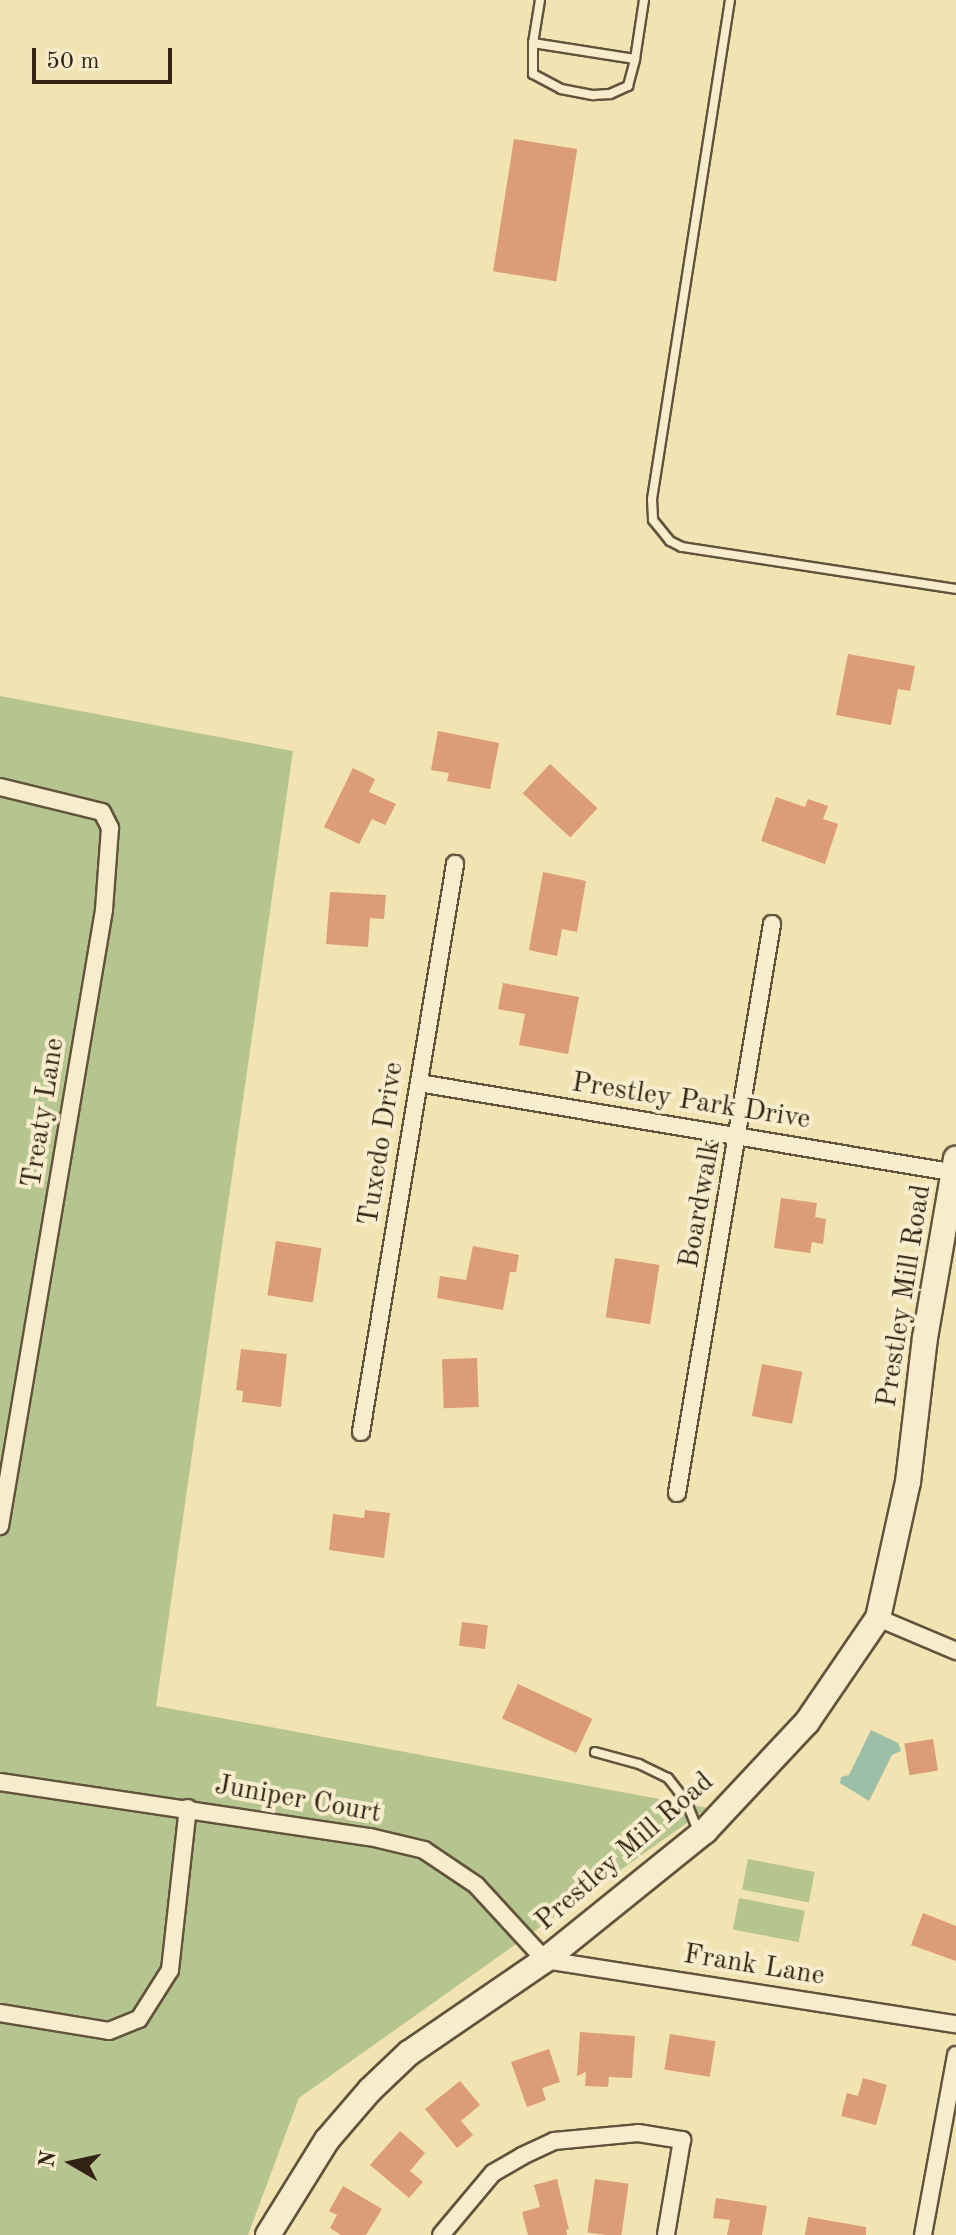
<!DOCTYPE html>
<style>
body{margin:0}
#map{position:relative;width:956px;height:2235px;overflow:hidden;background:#f2e3b2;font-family:"Old Standard TT",serif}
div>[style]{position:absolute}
.green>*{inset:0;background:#b6c590;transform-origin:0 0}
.water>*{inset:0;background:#9cbfa7}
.building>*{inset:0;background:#dc9c75;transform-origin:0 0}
.roads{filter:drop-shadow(2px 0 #62533c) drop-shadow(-2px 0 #62533c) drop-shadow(0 2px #62533c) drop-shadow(0 -2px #62533c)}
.lane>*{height:8px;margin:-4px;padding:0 4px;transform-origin:4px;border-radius:4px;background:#f7edcd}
.street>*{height:16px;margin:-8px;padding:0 8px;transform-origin:8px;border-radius:8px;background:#f7edcd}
.secondary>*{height:24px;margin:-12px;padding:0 12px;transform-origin:12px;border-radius:12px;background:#f7edcd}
span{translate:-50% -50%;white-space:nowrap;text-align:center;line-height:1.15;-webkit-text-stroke:8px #f7edcd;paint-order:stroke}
.street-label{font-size:28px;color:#322314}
.north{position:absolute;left:32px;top:2123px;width:80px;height:80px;-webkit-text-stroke:6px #f7edcd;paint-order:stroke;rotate:279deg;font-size:22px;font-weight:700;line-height:32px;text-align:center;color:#322314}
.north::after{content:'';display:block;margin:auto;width:28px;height:36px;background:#322314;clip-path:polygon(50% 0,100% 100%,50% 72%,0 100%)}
.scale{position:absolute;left:32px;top:48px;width:140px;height:36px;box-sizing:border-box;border:4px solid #322314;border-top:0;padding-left:10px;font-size:24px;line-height:28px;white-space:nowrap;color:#322314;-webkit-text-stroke:6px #f7edcd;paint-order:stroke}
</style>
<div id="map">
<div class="green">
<i style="clip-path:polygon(0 696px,293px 751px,156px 1706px,708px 1808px,299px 2098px,248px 2235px,0 2235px)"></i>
<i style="left:748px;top:1859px;width:68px;height:31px;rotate:11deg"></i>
<i style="left:739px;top:1898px;width:67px;height:32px;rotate:11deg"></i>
</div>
<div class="water">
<i style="clip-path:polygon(871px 1730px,898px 1743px,901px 1751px,892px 1755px,869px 1801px,840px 1783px,841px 1777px,849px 1775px)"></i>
</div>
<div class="building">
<i style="left:514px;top:139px;width:64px;height:134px;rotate:9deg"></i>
<i style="clip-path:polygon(848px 654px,915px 666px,910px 691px,898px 689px,891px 725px,836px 715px)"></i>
<i style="clip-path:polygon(438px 731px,499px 743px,490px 789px,447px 781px,449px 773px,431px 770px)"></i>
<i style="left:550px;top:764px;width:65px;height:40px;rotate:43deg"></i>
<i style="clip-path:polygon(353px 768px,375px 779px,369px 792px,396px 804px,385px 825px,372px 819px,359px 844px,324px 827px)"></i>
<i style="clip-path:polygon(776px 797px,805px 807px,808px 799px,828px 806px,823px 819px,838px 824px,825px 864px,761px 841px)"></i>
<i style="clip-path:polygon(543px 872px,586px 881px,577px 932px,562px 929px,557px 956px,529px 950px)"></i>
<i style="clip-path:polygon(330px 892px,386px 895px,384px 919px,370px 918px,368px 947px,326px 944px)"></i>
<i style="clip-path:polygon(503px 983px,579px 997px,568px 1054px,519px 1045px,525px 1014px,498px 1009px)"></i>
<i style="clip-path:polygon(781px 1198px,817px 1203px,815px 1217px,826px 1219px,823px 1244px,812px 1242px,810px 1253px,774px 1248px)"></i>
<i style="left:276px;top:1241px;width:46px;height:55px;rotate:9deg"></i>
<i style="clip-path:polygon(473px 1246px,519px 1255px,516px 1272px,510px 1272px,503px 1310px,437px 1298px,440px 1276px,466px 1280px)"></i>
<i style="left:615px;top:1258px;width:45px;height:60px;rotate:9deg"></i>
<i style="clip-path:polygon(241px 1349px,287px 1354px,281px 1407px,242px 1402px,243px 1391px,236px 1390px)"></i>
<i style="left:477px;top:1358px;width:49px;height:35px;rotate:88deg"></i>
<i style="left:762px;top:1364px;width:41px;height:53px;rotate:11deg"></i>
<i style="clip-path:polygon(365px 1510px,390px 1513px,384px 1558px,329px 1550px,333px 1514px,364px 1518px)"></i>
<i style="left:462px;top:1622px;width:26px;height:24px;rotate:7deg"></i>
<i style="left:518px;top:1684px;width:82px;height:38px;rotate:25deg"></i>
<i style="left:933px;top:1739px;width:32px;height:29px;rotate:81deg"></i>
<i style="clip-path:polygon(923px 1913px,956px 1926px,956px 1961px,911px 1945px)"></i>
<i style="clip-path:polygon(580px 2032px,635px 2036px,632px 2078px,609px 2077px,608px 2087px,585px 2086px,586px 2072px,577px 2076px)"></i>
<i style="left:670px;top:2034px;width:46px;height:36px;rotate:9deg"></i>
<i style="clip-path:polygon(549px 2049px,560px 2082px,542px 2088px,546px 2100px,527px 2107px,511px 2062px)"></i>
<i style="clip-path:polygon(863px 2078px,887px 2085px,876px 2125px,841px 2116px,847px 2093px,858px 2096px)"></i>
<i style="clip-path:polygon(460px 2081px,480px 2105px,461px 2121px,473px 2135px,457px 2148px,425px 2109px)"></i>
<i style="clip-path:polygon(400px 2131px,425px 2153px,410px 2171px,423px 2182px,409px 2198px,370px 2165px)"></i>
<i style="clip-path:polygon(557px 2179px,569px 2230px,566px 2229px,567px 2235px,528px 2235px,522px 2212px,540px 2207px,534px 2185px)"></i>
<i style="left:595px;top:2179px;width:34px;height:54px;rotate:8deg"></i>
<i style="clip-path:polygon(343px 2186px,382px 2209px,366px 2235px,341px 2235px,330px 2228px,337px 2215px,329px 2211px)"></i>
<i style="clip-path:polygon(716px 2198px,767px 2206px,762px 2235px,727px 2235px,730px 2220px,713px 2218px)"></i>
<i style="clip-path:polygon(808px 2217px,866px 2227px,866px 2235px,805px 2235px)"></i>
</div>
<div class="roads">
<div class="lane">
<i style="left:540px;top:0;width:44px;rotate:99.2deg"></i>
<i style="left:533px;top:43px;width:103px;rotate:8.9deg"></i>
<i style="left:635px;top:59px;width:60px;rotate:-81.3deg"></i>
<i style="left:730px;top:0;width:505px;rotate:98.88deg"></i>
<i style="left:652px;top:499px;width:21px;rotate:87deg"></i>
<i style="left:653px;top:520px;width:27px;rotate:51deg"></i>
<i style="left:670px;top:541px;width:13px;rotate:27deg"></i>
<i style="left:682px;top:547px;width:277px;rotate:8.7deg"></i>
<i style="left:533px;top:43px;width:31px;rotate:90deg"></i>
<i style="left:533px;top:74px;width:32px;rotate:28deg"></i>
<i style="left:561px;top:89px;width:33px;rotate:11deg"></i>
<i style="left:593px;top:95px;width:17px;rotate:-3deg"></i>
<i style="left:610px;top:94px;width:20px;rotate:-24deg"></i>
<i style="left:628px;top:86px;width:28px;rotate:-75deg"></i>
<i style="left:595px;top:1752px;width:46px;rotate:15.3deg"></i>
<i style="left:639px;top:1764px;width:32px;rotate:26deg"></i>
<i style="left:668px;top:1778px;width:29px;rotate:52deg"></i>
<i style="left:686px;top:1801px;width:32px;rotate:68deg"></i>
</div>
<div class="street">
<i style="left:0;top:787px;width:105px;rotate:13.8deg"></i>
<i style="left:102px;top:812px;width:18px;rotate:63deg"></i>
<i style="left:110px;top:828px;width:82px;rotate:94.2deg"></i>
<i style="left:104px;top:910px;width:625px;rotate:99.58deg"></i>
<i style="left:419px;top:1083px;width:544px;rotate:9.51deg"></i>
<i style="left:361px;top:1432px;width:576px;rotate:-80.6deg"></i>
<i style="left:677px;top:1493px;width:577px;rotate:-80.52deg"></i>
<i style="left:878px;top:1618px;width:85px;rotate:22.9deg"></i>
<i style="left:0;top:1782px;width:374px;rotate:8.5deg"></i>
<i style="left:370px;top:1837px;width:56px;rotate:13.5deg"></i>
<i style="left:424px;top:1850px;width:63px;rotate:33.9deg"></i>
<i style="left:476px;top:1885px;width:102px;rotate:47.4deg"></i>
<i style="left:545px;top:1960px;width:416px;rotate:8.9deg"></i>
<i style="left:0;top:2013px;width:110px;rotate:9.4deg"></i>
<i style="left:109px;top:2031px;width:32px;rotate:-22deg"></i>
<i style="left:139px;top:2019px;width:58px;rotate:-57.7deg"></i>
<i style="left:170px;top:1970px;width:163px;rotate:-83.7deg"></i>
<i style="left:441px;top:2235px;width:81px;rotate:-50deg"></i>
<i style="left:493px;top:2173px;width:34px;rotate:-30deg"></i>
<i style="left:522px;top:2156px;width:35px;rotate:-25deg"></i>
<i style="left:554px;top:2141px;width:84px;rotate:-5.4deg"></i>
<i style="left:638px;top:2133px;width:45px;rotate:9deg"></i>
<i style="left:682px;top:2140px;width:96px;rotate:99.6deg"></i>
<i style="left:923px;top:2235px;width:183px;rotate:-79.6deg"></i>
</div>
<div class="secondary">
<i style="left:268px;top:2235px;width:112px;rotate:-58.2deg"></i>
<i style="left:327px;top:2140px;width:66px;rotate:-49.3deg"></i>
<i style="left:370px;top:2090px;width:54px;rotate:-43.5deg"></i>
<i style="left:409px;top:2053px;width:165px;rotate:-34.4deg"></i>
<i style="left:545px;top:1960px;width:206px;rotate:-38.9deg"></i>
<i style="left:705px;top:1831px;width:149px;rotate:-46.9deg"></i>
<i style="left:807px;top:1722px;width:126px;rotate:-55.7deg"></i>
<i style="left:878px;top:1618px;width:139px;rotate:-77.6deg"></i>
<i style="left:908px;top:1482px;width:145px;rotate:-83.3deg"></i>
<i style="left:925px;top:1338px;width:182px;rotate:-80.2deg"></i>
</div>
</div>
<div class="street-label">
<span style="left:691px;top:1102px;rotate:9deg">Prestley Park Drive</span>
<span style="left:44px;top:1113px;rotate:-81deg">Treaty Lane</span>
<span style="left:382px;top:1144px;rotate:-81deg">Tuxedo Drive</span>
<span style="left:701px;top:1204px;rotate:-80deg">Boardwalk</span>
<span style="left:905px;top:1296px;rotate:-81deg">Prestley Mill Road</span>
<span style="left:298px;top:1800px;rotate:10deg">Juniper Court</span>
<span style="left:625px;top:1852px;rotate:-41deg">Prestley Mill Road</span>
<span style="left:754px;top:1966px;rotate:9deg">Frank Lane</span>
</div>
<div class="north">N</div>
<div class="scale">50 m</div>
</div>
